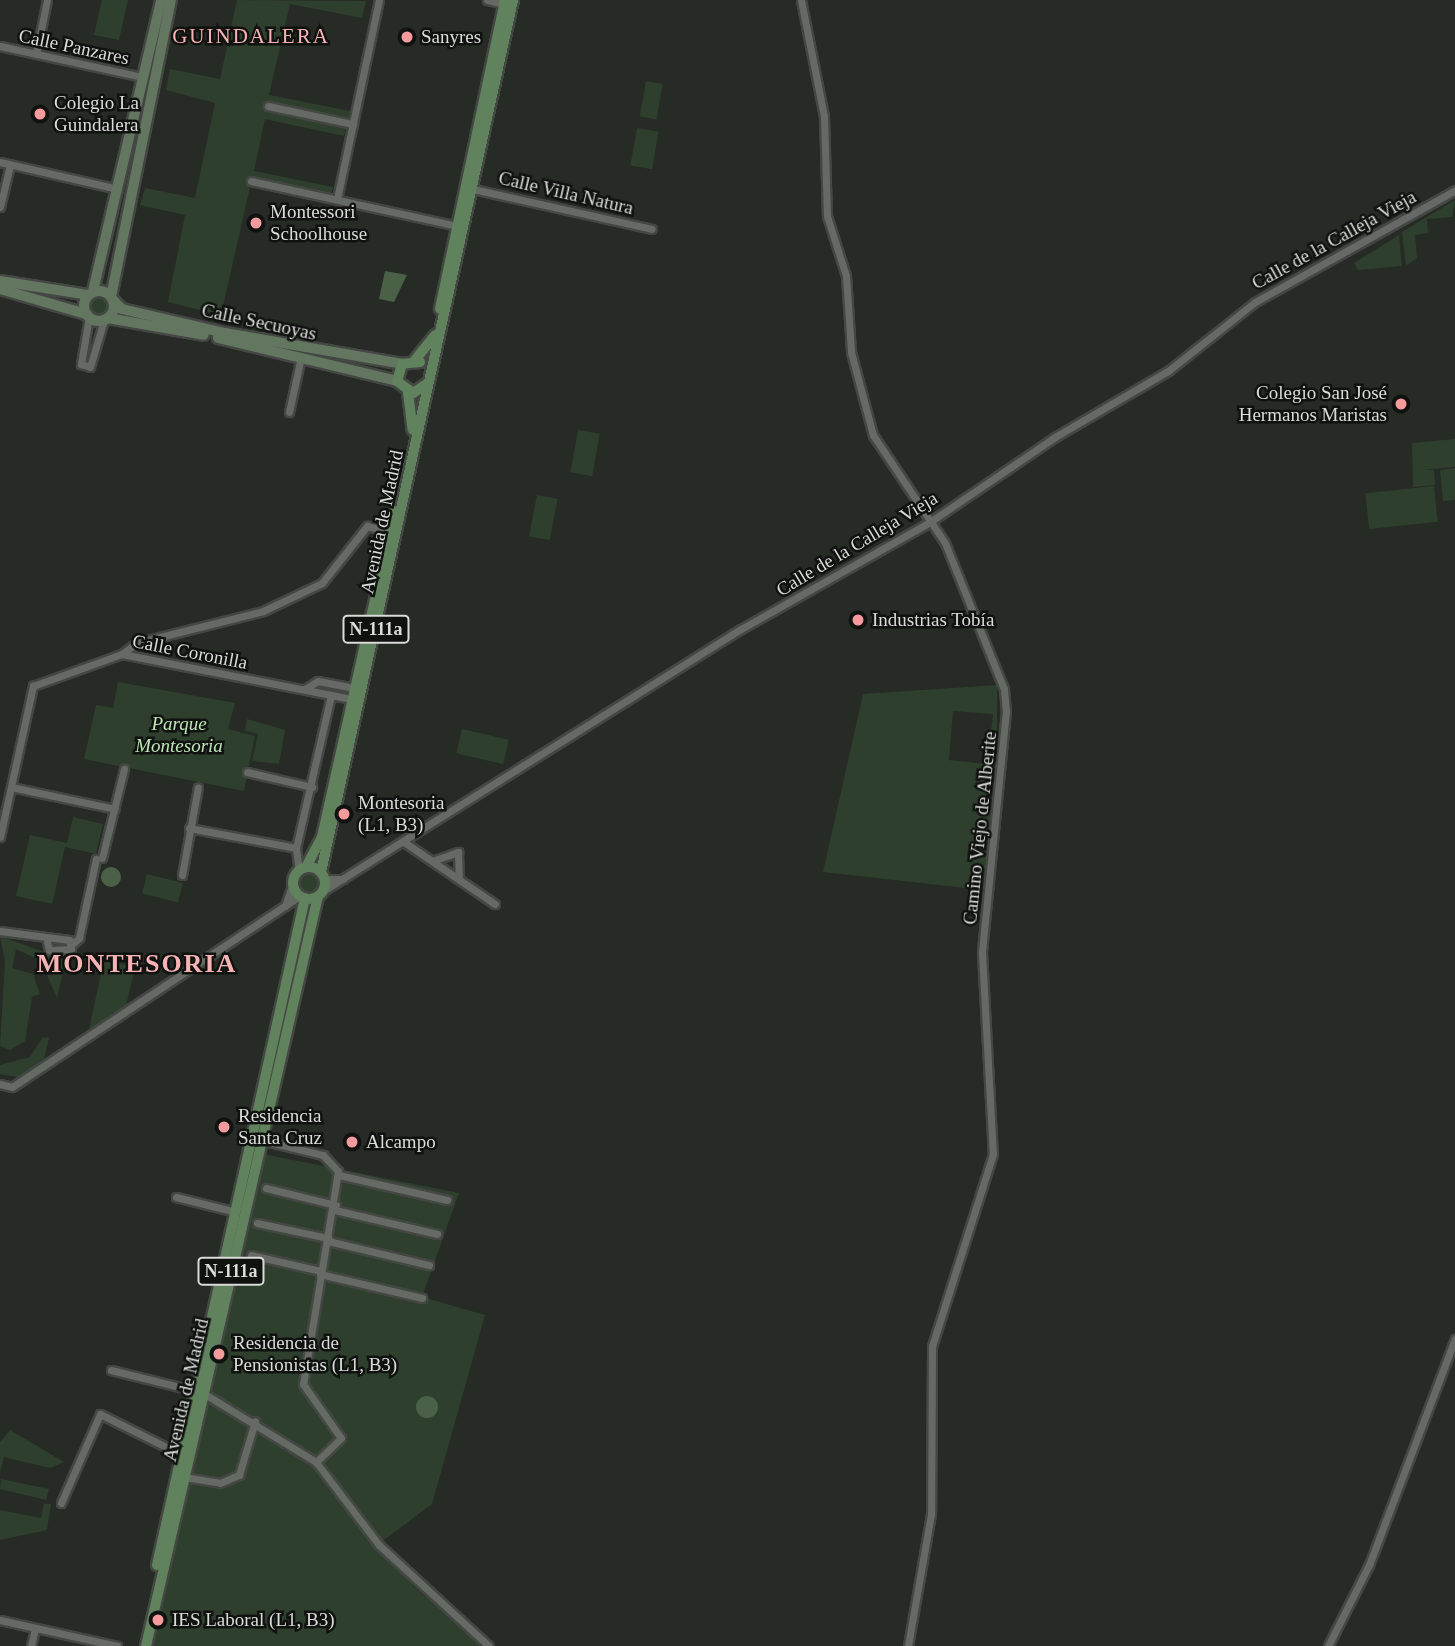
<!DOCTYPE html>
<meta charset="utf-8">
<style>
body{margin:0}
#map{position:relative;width:1455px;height:1646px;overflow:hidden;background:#262b25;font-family:Georgia,serif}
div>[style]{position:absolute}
.green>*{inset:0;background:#2f3f2d;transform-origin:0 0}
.round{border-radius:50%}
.water>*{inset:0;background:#4a6148}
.roads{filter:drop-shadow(2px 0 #444743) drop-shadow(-2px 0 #444743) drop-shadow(0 2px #444743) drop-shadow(0 -2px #444743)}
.minor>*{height:7px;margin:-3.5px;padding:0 3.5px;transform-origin:3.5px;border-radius:3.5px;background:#656b64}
.secondary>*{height:10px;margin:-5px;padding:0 5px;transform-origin:5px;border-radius:5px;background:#627660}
.secondary>.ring{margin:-5px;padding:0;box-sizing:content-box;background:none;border:10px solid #627660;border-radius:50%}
.primary>*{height:10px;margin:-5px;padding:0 5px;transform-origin:5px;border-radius:5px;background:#60825c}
.primary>.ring{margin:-5px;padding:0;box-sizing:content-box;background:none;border:10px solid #60825c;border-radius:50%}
.dots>*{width:19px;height:19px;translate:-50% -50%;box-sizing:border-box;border:4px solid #101210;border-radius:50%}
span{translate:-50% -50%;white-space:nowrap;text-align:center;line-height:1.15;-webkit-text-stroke:5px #101210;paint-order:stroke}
.shield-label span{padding:2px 5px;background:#101210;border:2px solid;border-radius:5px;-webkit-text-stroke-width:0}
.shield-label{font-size:18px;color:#d9dcd8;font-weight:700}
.poi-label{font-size:19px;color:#d9dcd8}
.left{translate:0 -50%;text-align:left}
.right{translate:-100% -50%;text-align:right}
.street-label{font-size:19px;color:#d9dcd8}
.park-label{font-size:19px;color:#bce6b6;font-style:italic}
.neighbourhood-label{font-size:21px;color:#f8b3b5;letter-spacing:2px}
.district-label{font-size:26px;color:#f8b3b5;font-weight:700;letter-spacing:2px}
</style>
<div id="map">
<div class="green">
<i style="clip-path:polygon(102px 0,128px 0,119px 40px,94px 35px)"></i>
<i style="clip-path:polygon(237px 0,366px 1px,362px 18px,290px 4px,269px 95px,350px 111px,344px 136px,265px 119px,254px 171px,333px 187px,329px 203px,250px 187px,221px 315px,168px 302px,185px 215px,140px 205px,145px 188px,195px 198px,215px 103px,166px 90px,170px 69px,220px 79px)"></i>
<i style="left:646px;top:81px;width:17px;height:36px;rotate:10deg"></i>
<i style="left:637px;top:128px;width:22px;height:38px;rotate:10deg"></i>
<i style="clip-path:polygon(1455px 200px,1452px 217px,1427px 219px,1428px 233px,1415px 235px,1417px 258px,1406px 266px,1402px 232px)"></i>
<i style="clip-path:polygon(1399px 235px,1402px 266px,1358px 270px,1354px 263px)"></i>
<i class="round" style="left:84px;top:292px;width:28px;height:28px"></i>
<i style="left:578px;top:430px;width:22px;height:43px;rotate:10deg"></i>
<i style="clip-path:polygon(1455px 439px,1455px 467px,1423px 470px,1434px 470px,1435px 485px,1413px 487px,1412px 443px)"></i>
<i style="clip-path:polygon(1455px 468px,1455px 500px,1443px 501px,1440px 470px)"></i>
<i style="left:1434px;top:486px;width:36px;height:69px;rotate:84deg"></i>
<i style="left:537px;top:495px;width:21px;height:42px;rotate:11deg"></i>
<i style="clip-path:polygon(118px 682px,235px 703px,228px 729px,255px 736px,244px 791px,84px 759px,96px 705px,113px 708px)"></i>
<i style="clip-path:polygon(997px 685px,997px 733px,991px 733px,993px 714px,953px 711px,949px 760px,994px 765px,998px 772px,983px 890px,823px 872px,863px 694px)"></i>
<i style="clip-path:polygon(247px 719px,285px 730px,279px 764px,252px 761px,258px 734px,245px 731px)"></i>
<i style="left:462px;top:729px;width:48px;height:25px;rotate:13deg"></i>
<i style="clip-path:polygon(73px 817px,103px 824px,96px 854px,65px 847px,52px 904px,16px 896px,30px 835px,67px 843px)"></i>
<i class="round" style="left:299px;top:872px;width:20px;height:20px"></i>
<i style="left:147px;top:874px;width:37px;height:20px;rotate:14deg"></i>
<i style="clip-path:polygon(0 936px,66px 960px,57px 998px,41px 961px,16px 949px,12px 968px,33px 974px,40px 994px,32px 997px,25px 1041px,10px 1050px,0 1046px,5px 961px)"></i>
<i style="clip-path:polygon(104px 960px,135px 967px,126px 1006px,89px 1029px)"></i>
<i style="clip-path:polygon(43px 1037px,49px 1038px,44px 1059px,17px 1077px,0 1074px,0 1065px,30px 1057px)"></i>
<i style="clip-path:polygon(258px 1153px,459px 1193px,422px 1297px,485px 1315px,432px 1504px,384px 1540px,413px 1586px,483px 1646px,153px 1646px)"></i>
<i style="clip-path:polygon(10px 1430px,64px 1462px,50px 1468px,4px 1457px,0 1473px,0 1442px)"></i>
<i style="clip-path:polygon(1px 1479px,49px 1489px,46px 1500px,0 1489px)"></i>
<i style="clip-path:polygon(44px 1504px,51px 1504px,47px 1530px,0 1540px,0 1510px,41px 1518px)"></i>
</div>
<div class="water">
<i style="clip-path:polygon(385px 271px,407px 275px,394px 302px,379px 299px)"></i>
<i class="round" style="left:101px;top:867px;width:20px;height:20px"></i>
<i class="round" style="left:416px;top:1396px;width:22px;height:22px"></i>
</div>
<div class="roads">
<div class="minor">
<i style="left:487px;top:0;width:18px;rotate:13deg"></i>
<i style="left:801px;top:0;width:118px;rotate:78.8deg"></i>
<i style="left:824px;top:116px;width:100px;rotate:88.3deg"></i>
<i style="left:827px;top:216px;width:63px;rotate:72.4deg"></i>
<i style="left:846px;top:276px;width:76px;rotate:86.2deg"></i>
<i style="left:851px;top:352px;width:86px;rotate:75.2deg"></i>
<i style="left:873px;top:435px;width:130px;rotate:56.3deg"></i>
<i style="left:945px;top:543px;width:157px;rotate:68deg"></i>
<i style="left:1004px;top:689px;width:22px;rotate:85deg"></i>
<i style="left:1006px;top:711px;width:243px;rotate:95.7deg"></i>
<i style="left:982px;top:953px;width:201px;rotate:86.9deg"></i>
<i style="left:993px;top:1154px;width:201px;rotate:107.6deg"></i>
<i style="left:932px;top:1346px;width:168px;rotate:90.3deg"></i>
<i style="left:931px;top:1514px;width:134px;rotate:99.9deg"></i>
<i style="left:0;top:46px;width:145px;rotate:12.3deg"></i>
<i style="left:36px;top:54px;width:55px;rotate:-78.5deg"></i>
<i style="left:268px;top:106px;width:87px;rotate:12deg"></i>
<i style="left:0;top:162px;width:121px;rotate:12.9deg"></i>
<i style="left:251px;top:181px;width:212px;rotate:12.3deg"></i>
<i style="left:473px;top:189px;width:183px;rotate:12.6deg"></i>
<i style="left:337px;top:199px;width:203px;rotate:-78.1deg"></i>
<i style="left:0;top:207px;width:43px;rotate:-76.6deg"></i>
<i style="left:89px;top:317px;width:48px;rotate:99.7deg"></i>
<i style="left:81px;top:364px;width:9px;rotate:18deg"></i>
<i style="left:90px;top:367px;width:49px;rotate:-73.4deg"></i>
<i style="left:289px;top:412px;width:56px;rotate:-77.7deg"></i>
<i style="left:122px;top:654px;width:18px;rotate:-38deg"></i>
<i style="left:136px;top:643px;width:131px;rotate:-14.1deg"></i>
<i style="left:263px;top:611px;width:65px;rotate:-25.4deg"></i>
<i style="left:322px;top:583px;width:73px;rotate:-51.7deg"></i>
<i style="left:367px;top:526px;width:24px;rotate:15deg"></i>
<i style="left:305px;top:689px;width:15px;rotate:-32deg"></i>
<i style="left:318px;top:681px;width:37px;rotate:11deg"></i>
<i style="left:247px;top:772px;width:67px;rotate:13deg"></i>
<i style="left:11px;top:787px;width:106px;rotate:11.9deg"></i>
<i style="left:189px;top:828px;width:109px;rotate:10.6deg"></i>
<i style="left:296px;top:848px;width:157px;rotate:-77.1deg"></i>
<i style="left:0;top:837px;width:155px;rotate:-77.7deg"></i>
<i style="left:33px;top:686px;width:95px;rotate:-19.8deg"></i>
<i style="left:122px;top:654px;width:234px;rotate:11.1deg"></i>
<i style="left:404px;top:842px;width:110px;rotate:34.3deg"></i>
<i style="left:296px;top:848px;width:23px;rotate:83deg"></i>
<i style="left:102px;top:858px;width:92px;rotate:-76.1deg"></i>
<i style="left:432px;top:861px;width:28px;rotate:-19deg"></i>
<i style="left:458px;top:852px;width:27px;rotate:88deg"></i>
<i style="left:182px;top:875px;width:89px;rotate:-79.7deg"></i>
<i style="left:325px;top:879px;width:18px"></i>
<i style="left:323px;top:891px;width:493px;rotate:-32.1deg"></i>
<i style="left:741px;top:629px;width:217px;rotate:-29.5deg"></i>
<i style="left:930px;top:522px;width:151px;rotate:-34.2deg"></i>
<i style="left:1055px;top:437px;width:131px;rotate:-30.3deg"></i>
<i style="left:1168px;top:371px;width:111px;rotate:-38.4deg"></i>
<i style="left:1255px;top:302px;width:229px;rotate:-29.2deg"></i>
<i style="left:285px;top:906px;width:24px;rotate:-71deg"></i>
<i style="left:0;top:931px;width:70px;rotate:7.4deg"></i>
<i style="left:69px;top:940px;width:9px;rotate:77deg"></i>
<i style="left:71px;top:949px;width:22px;rotate:177deg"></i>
<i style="left:49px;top:950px;width:8px;rotate:-104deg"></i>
<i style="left:71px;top:945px;width:11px;rotate:-41deg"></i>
<i style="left:79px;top:938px;width:81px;rotate:-77.9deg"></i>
<i style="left:0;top:1084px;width:12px;rotate:14deg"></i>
<i style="left:12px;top:1087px;width:346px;rotate:-33.6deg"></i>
<i style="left:261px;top:1140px;width:64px;rotate:13.6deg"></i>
<i style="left:323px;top:1155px;width:22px;rotate:47deg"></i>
<i style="left:338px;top:1171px;width:216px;rotate:99.3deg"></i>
<i style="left:303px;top:1384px;width:66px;rotate:54.9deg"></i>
<i style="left:341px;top:1438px;width:35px;rotate:136deg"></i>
<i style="left:339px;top:1175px;width:111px;rotate:13deg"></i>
<i style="left:266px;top:1188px;width:72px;rotate:13.7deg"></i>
<i style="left:176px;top:1197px;width:62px;rotate:14deg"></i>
<i style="left:335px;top:1210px;width:105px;rotate:13.2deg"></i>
<i style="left:257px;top:1223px;width:73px;rotate:11.9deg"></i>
<i style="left:328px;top:1241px;width:104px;rotate:13.4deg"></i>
<i style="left:251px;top:1255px;width:72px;rotate:12.9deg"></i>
<i style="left:320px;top:1274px;width:105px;rotate:13.2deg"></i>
<i style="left:111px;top:1370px;width:88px;rotate:13.9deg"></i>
<i style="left:203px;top:1393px;width:132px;rotate:31.4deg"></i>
<i style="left:316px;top:1462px;width:104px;rotate:52.8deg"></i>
<i style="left:379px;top:1545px;width:149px;rotate:42.6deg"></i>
<i style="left:184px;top:1477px;width:36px;rotate:9deg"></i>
<i style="left:220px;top:1483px;width:21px;rotate:-23deg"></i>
<i style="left:239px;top:1475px;width:56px;rotate:-73.5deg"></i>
<i style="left:61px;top:1503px;width:97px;rotate:-66.3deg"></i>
<i style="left:100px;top:1414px;width:92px;rotate:26.6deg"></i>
<i style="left:0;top:1620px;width:120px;rotate:12.5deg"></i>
<i style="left:31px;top:1646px;width:18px;rotate:-77deg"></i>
<i style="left:1328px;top:1646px;width:91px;rotate:-63.2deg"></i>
<i style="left:1369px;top:1565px;width:242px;rotate:-69.2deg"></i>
</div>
<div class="secondary">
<i style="left:0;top:281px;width:89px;rotate:9deg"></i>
<i style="left:0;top:289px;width:90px;rotate:16.2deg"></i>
<i class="ring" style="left:84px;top:291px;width:20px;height:20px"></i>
<i style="left:93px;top:291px;width:299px;rotate:-76.8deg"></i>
<i style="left:111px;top:297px;width:303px;rotate:-78.6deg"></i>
<i style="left:113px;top:300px;width:13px;rotate:45deg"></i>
<i style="left:122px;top:309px;width:106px;rotate:13.1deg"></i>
<i style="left:225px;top:333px;width:180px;rotate:9.9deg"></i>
<i style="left:108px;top:318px;width:97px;rotate:10deg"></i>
<i style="left:218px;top:338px;width:184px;rotate:13.5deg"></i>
</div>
<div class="primary">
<i style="left:440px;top:309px;width:316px;rotate:-78.1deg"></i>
<i style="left:415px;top:360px;width:32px;rotate:-51deg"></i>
<i style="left:420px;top:362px;width:18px;rotate:174deg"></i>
<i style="left:402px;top:364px;width:18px;rotate:106deg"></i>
<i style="left:397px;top:381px;width:20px;rotate:37deg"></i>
<i style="left:413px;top:393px;width:17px;rotate:-33deg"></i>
<i style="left:408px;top:392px;width:38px;rotate:83deg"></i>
<i style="left:306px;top:867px;width:34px;rotate:-62deg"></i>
<i style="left:322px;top:837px;width:334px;rotate:-77.4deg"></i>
<i class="ring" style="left:293px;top:867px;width:22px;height:22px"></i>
<i style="left:321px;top:872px;width:893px;rotate:-77.58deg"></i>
<i style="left:157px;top:1565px;width:683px;rotate:-77.49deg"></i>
<i style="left:146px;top:1646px;width:769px;rotate:-77.08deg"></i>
</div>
</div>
<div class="dots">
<i style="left:407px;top:37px;background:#f59b9e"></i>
<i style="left:40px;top:114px;background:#f59b9e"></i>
<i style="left:256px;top:223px;background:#f59b9e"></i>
<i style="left:1401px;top:404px;background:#f59b9e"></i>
<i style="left:858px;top:620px;background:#f59b9e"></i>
<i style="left:344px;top:814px;background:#f59b9e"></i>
<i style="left:224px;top:1127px;background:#f59b9e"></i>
<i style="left:352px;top:1142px;background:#f59b9e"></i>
<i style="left:219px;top:1354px;background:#f59b9e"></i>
<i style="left:158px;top:1620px;background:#f59b9e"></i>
</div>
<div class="shield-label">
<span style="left:376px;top:629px">N-111a</span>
<span style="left:231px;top:1271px">N-111a</span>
</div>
<div class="poi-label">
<span class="left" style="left:421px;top:37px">Sanyres</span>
<span class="left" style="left:54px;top:114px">Colegio La<br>Guindalera</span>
<span class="left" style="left:270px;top:223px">Montessori<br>Schoolhouse</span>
<span class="right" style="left:1387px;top:404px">Colegio San José<br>Hermanos Maristas</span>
<span class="left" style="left:872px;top:620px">Industrias Tobía</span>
<span class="left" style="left:358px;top:814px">Montesoria<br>(L1, B3)</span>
<span class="left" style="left:238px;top:1127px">Residencia<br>Santa Cruz</span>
<span class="left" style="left:366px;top:1142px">Alcampo</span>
<span class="left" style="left:233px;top:1354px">Residencia de<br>Pensionistas (L1, B3)</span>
<span class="left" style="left:172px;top:1620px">IES Laboral (L1, B3)</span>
</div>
<div class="street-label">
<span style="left:74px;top:47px;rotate:12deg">Calle Panzares</span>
<span style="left:566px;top:193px;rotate:13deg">Calle Villa Natura</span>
<span style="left:1334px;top:240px;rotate:-29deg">Calle de la Calleja Vieja</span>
<span style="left:259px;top:322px;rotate:12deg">Calle Secuoyas</span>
<span style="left:382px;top:522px;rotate:-78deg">Avenida de Madrid</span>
<span style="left:857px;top:544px;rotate:-31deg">Calle de la Calleja Vieja</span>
<span style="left:190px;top:652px;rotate:11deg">Calle Coronilla</span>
<span style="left:980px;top:828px;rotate:-84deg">Camino Viejo de Alberite</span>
<span style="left:186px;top:1390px;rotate:-77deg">Avenida de Madrid</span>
</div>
<div class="park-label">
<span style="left:179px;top:735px">Parque<br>Montesoria</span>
</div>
<div class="neighbourhood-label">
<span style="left:251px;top:36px">GUINDALERA</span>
</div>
<div class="district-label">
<span style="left:137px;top:964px">MONTESORIA</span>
</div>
</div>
